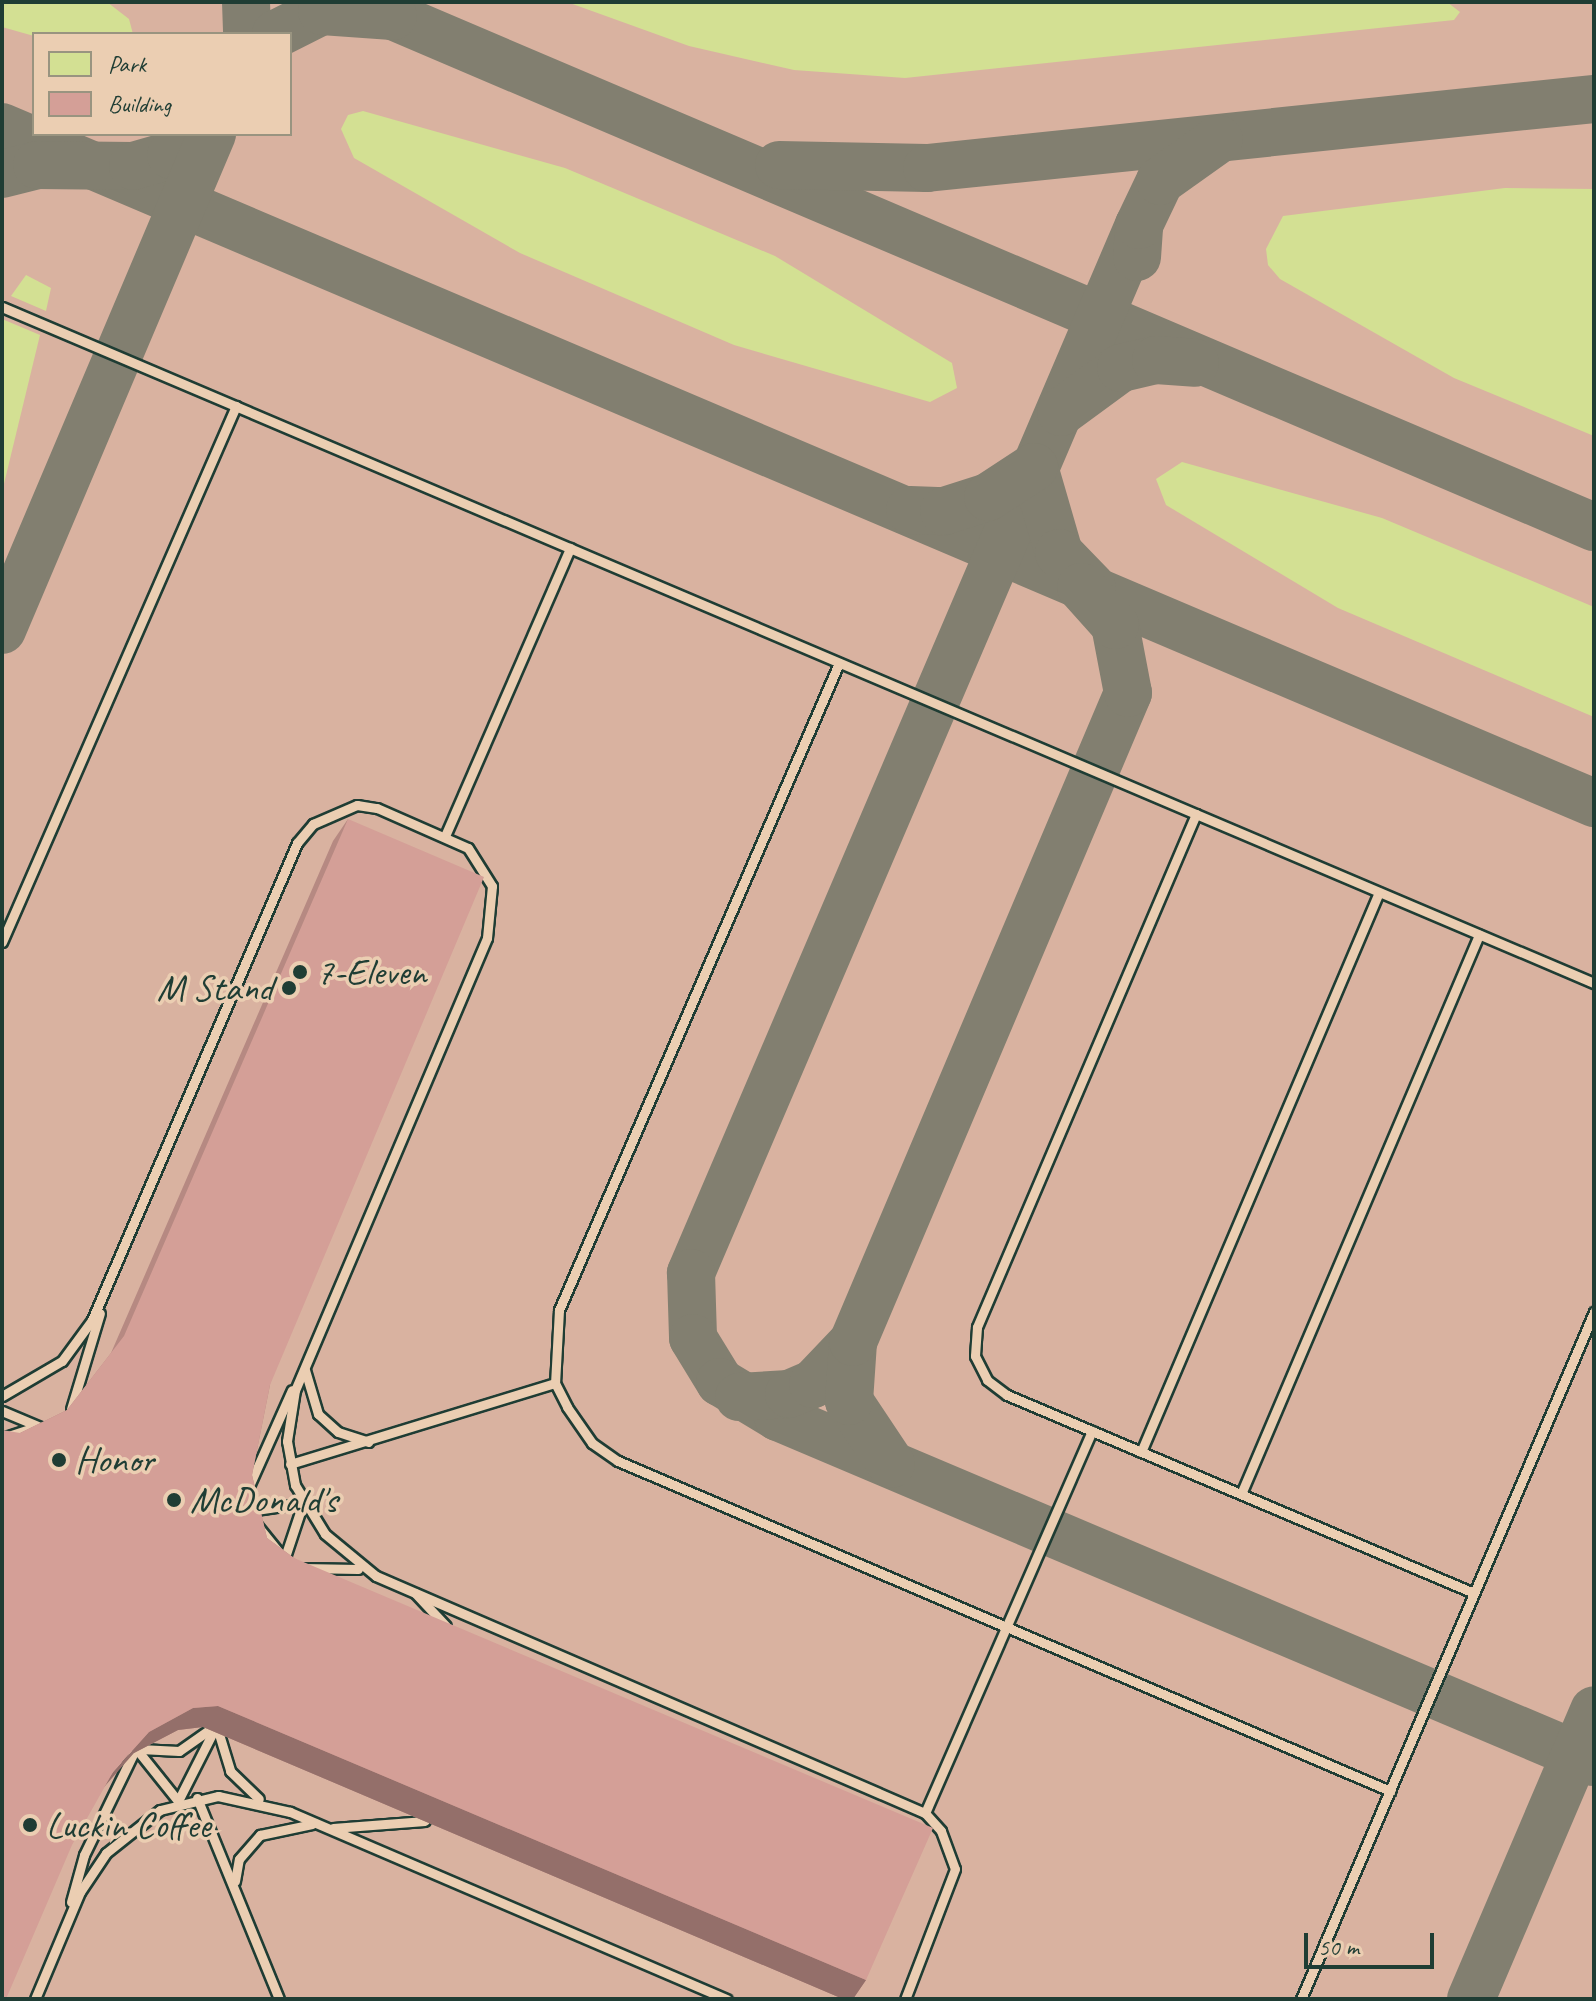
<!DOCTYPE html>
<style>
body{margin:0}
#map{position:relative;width:1596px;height:2001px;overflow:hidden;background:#e6c1ab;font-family:Caveat,sans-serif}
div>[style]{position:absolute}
.built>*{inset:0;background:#d9b2a0}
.green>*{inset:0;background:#d3e093}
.taxiway>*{height:48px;margin:-24px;padding:0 24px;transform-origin:24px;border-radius:24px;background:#827f70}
.roads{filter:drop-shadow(2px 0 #1f3d34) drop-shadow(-2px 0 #1f3d34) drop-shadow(0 2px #1f3d34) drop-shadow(0 -2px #1f3d34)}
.lane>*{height:9px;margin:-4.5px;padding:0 4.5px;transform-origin:4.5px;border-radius:4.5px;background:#ebceb2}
.wall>*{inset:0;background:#b68982}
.shaded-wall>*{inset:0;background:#946f6a}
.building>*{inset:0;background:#d49f97}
.dots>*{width:22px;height:22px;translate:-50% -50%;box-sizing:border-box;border:4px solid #ebceb2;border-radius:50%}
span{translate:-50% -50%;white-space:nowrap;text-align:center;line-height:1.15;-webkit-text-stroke:7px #ebceb2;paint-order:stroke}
.poi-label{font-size:38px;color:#1f3d34}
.left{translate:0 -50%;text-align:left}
.right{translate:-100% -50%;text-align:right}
.frame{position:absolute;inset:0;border:4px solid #1f3d34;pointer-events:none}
.legend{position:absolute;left:32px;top:32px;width:260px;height:104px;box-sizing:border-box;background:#ebceb2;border:2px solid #999480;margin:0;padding:10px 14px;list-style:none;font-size:24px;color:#1f3d34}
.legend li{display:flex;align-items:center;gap:16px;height:40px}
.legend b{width:40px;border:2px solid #999480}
.scale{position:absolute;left:1304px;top:1933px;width:130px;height:36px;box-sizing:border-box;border:4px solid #1f3d34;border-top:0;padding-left:10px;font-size:24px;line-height:28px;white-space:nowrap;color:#1f3d34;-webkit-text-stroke:6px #ebceb2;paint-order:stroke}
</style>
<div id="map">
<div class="built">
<i style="clip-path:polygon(evenodd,2px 2px,1594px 2px,1594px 1999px,2px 1999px,2px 2px,34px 34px,290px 34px,290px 134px,34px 134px,34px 34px)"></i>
</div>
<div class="green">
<i style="clip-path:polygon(2px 2px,107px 2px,129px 19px,133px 34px,34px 36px,2px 27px)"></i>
<i style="clip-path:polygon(567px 2px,1447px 2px,1460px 12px,1454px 20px,905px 78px,794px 70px,689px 46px)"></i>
<i style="clip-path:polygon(363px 111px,565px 168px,775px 256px,952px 363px,957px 388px,930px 402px,734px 345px,520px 253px,354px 158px,341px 129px,348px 115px)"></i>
<i style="clip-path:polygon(1505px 188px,1594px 189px,1594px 436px,1454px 378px,1280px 279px,1268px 265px,1266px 249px,1283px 216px)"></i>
<i style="clip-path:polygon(26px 275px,51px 288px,46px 311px,11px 296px)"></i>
<i style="clip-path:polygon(2px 319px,40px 335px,2px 492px)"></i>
<i style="clip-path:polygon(1182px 462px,1382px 518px,1594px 607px,1594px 717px,1338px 608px,1166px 505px,1156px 479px)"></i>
</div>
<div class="taxiway">
<i style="left:246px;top:2px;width:32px;rotate:88deg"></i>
<i style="left:360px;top:2px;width:1341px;rotate:23.05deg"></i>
<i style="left:276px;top:34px;width:51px;rotate:-26.6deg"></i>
<i style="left:322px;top:11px;width:71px;rotate:4deg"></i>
<i style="left:2px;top:127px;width:1730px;rotate:23.01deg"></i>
<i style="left:779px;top:165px;width:148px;rotate:1.2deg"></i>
<i style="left:927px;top:168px;width:671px;rotate:-5.91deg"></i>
<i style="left:2px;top:174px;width:36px;rotate:-14deg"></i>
<i style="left:37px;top:165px;width:96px;rotate:0.6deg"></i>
<i style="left:133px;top:166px;width:40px;rotate:-16deg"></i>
<i style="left:171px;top:155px;width:38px;rotate:-33deg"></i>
<i style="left:1139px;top:225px;width:1140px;rotate:113.15deg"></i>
<i style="left:691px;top:1273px;width:65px;rotate:88.2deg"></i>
<i style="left:693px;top:1338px;width:52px;rotate:58.5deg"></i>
<i style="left:720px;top:1382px;width:68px;rotate:31.1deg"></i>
<i style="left:778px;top:1417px;width:886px;rotate:22.92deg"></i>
<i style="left:1137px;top:257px;width:32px;rotate:-86deg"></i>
<i style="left:1139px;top:225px;width:49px;rotate:-64.5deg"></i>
<i style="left:1160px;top:181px;width:72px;rotate:-35.4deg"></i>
<i style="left:1061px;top:412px;width:74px;rotate:-36.3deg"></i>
<i style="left:1121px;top:368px;width:36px;rotate:-13deg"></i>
<i style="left:1156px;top:360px;width:39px;rotate:4deg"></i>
<i style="left:1034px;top:467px;width:90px;rotate:73.8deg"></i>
<i style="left:1059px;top:553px;width:47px;rotate:45.9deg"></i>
<i style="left:910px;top:510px;width:34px;rotate:2deg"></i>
<i style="left:944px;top:511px;width:46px;rotate:-17.7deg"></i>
<i style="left:988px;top:497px;width:55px;rotate:-33.1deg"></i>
<i style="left:2px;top:630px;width:539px;rotate:-67.05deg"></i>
<i style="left:739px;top:1397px;width:50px;rotate:-3.4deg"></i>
<i style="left:789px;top:1394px;width:26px;rotate:-23deg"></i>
<i style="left:813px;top:1384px;width:58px;rotate:-46.4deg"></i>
<i style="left:891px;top:1464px;width:76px;rotate:-123.7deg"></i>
<i style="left:849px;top:1401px;width:59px;rotate:-86.1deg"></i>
<i style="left:853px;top:1342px;width:705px;rotate:-67.04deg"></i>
<i style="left:1128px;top:693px;width:69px;rotate:-100.8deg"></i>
<i style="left:1115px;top:625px;width:51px;rotate:-131.8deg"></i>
<i style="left:1471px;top:1999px;width:314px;rotate:-66.9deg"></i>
</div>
<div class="roads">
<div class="lane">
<i style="left:2px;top:307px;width:1730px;rotate:23.01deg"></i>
<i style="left:839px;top:663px;width:705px;rotate:113.4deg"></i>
<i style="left:559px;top:1310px;width:73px;rotate:93.1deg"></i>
<i style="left:555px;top:1383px;width:27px;rotate:63deg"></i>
<i style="left:567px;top:1407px;width:44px;rotate:55.2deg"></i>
<i style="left:592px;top:1443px;width:32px;rotate:35deg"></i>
<i style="left:618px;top:1461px;width:840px;rotate:23.14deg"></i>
<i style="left:1196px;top:814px;width:558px;rotate:113.12deg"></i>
<i style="left:977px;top:1327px;width:29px;rotate:94deg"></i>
<i style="left:975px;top:1356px;width:27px;rotate:63deg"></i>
<i style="left:987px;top:1380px;width:25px;rotate:37deg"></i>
<i style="left:1007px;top:1395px;width:507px;rotate:22.98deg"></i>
<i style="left:445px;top:836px;width:314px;rotate:-66.5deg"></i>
<i style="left:2px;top:942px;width:585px;rotate:-66.42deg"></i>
<i style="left:305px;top:1370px;width:46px;rotate:73.5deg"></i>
<i style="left:318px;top:1414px;width:27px;rotate:42deg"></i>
<i style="left:338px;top:1432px;width:32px;rotate:18deg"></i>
<i style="left:2px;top:1396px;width:69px;rotate:-30.3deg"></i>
<i style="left:62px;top:1361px;width:51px;rotate:-53.8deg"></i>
<i style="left:92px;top:1320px;width:519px;rotate:-66.74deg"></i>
<i style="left:297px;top:843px;width:25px;rotate:-50deg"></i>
<i style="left:313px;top:824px;width:48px;rotate:-23.4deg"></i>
<i style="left:357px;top:805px;width:20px;rotate:9deg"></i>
<i style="left:377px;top:808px;width:99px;rotate:23.7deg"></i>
<i style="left:468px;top:848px;width:45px;rotate:57.7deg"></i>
<i style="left:492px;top:886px;width:52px;rotate:95.5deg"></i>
<i style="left:487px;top:938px;width:491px;rotate:113deg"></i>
<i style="left:295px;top:1390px;width:52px;rotate:98.9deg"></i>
<i style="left:287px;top:1441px;width:45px;rotate:79.7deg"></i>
<i style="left:295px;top:1485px;width:57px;rotate:58.5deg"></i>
<i style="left:325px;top:1534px;width:66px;rotate:39.5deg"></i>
<i style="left:376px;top:1576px;width:598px;rotate:23.35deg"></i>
<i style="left:925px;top:1813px;width:24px;rotate:48deg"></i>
<i style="left:941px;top:1831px;width:40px;rotate:69.8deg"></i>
<i style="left:955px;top:1869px;width:139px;rotate:111deg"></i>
<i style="left:71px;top:1409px;width:100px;rotate:-73.2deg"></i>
<i style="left:2px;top:1411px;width:47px;rotate:22.7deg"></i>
<i style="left:2px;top:1438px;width:36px;rotate:-18deg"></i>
<i style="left:1141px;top:1452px;width:608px;rotate:-66.97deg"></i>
<i style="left:290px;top:1464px;width:277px;rotate:-17deg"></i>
<i style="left:249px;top:1486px;width:105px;rotate:-65.9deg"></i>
<i style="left:1241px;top:1494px;width:608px;rotate:-66.94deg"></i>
<i style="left:249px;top:1511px;width:55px;rotate:-8.4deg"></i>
<i style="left:256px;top:1524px;width:36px;rotate:51deg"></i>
<i style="left:284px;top:1560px;width:60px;rotate:-71.6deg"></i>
<i style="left:302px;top:1568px;width:56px;rotate:1deg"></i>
<i style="left:415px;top:1593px;width:45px;rotate:46.8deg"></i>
<i style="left:219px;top:1734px;width:39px;rotate:73deg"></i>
<i style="left:230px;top:1771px;width:40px;rotate:44deg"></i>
<i style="left:140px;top:1749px;width:39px;rotate:3deg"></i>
<i style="left:179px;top:1751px;width:37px;rotate:-35deg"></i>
<i style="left:138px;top:1751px;width:64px;rotate:51.3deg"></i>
<i style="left:197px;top:1798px;width:217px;rotate:67.8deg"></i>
<i style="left:178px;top:1801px;width:77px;rotate:-63.1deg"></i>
<i style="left:925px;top:1813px;width:417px;rotate:-66.4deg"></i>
<i style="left:333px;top:1828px;width:92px;rotate:-4.4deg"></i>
<i style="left:235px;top:1881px;width:22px;rotate:-80deg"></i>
<i style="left:239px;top:1859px;width:32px;rotate:-49deg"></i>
<i style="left:260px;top:1835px;width:53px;rotate:-11.9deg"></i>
<i style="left:71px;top:1902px;width:49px;rotate:-74.5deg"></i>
<i style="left:84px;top:1855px;width:112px;rotate:-64.1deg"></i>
<i style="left:35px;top:1999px;width:116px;rotate:-67.2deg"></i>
<i style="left:80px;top:1892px;width:47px;rotate:-56.3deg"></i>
<i style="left:106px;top:1853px;width:69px;rotate:-38.5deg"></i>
<i style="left:160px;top:1810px;width:60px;rotate:-13.6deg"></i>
<i style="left:218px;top:1796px;width:74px;rotate:12.5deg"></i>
<i style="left:290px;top:1812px;width:475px;rotate:23.2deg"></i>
<i style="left:1301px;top:1999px;width:747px;rotate:-66.9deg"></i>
</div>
</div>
<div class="wall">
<i style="clip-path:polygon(348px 819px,270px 1385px,252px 1475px,267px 1538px,866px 1980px,853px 1999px,843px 1999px,203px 1727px,178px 1730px,134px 1753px,20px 1433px,67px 1410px,111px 1353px,333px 841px)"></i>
</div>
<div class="shaded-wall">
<i style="clip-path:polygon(218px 1706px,866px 1980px,853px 1999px,843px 1999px,203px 1727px,178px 1730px,134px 1753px,98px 1794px,113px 1772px,149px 1732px,193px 1708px)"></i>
</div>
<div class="building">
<i style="clip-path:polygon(348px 819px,484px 877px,270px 1385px,252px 1475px,267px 1538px,294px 1558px,933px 1828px,866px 1980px,218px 1706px,193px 1708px,149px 1732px,113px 1772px,72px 1845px,6px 1999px,2px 1999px,2px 1430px,20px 1433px,67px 1410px,124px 1336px)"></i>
</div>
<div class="dots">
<i style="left:300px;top:972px;background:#1f3d34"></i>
<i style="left:289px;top:988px;background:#1f3d34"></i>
<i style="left:59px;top:1460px;background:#1f3d34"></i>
<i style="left:174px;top:1500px;background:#1f3d34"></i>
<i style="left:30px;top:1825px;background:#1f3d34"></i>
</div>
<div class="poi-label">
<span class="left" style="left:316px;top:972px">7-Eleven</span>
<span class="right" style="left:273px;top:988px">M Stand</span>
<span class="left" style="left:75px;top:1460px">Honor</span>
<span class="left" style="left:190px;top:1500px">McDonald's</span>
<span class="left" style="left:46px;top:1825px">Luckin Coffee</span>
</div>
<div class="frame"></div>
<ul class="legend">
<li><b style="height:22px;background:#d3e093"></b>Park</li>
<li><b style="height:22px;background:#d49f97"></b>Building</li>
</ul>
<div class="scale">50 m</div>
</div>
